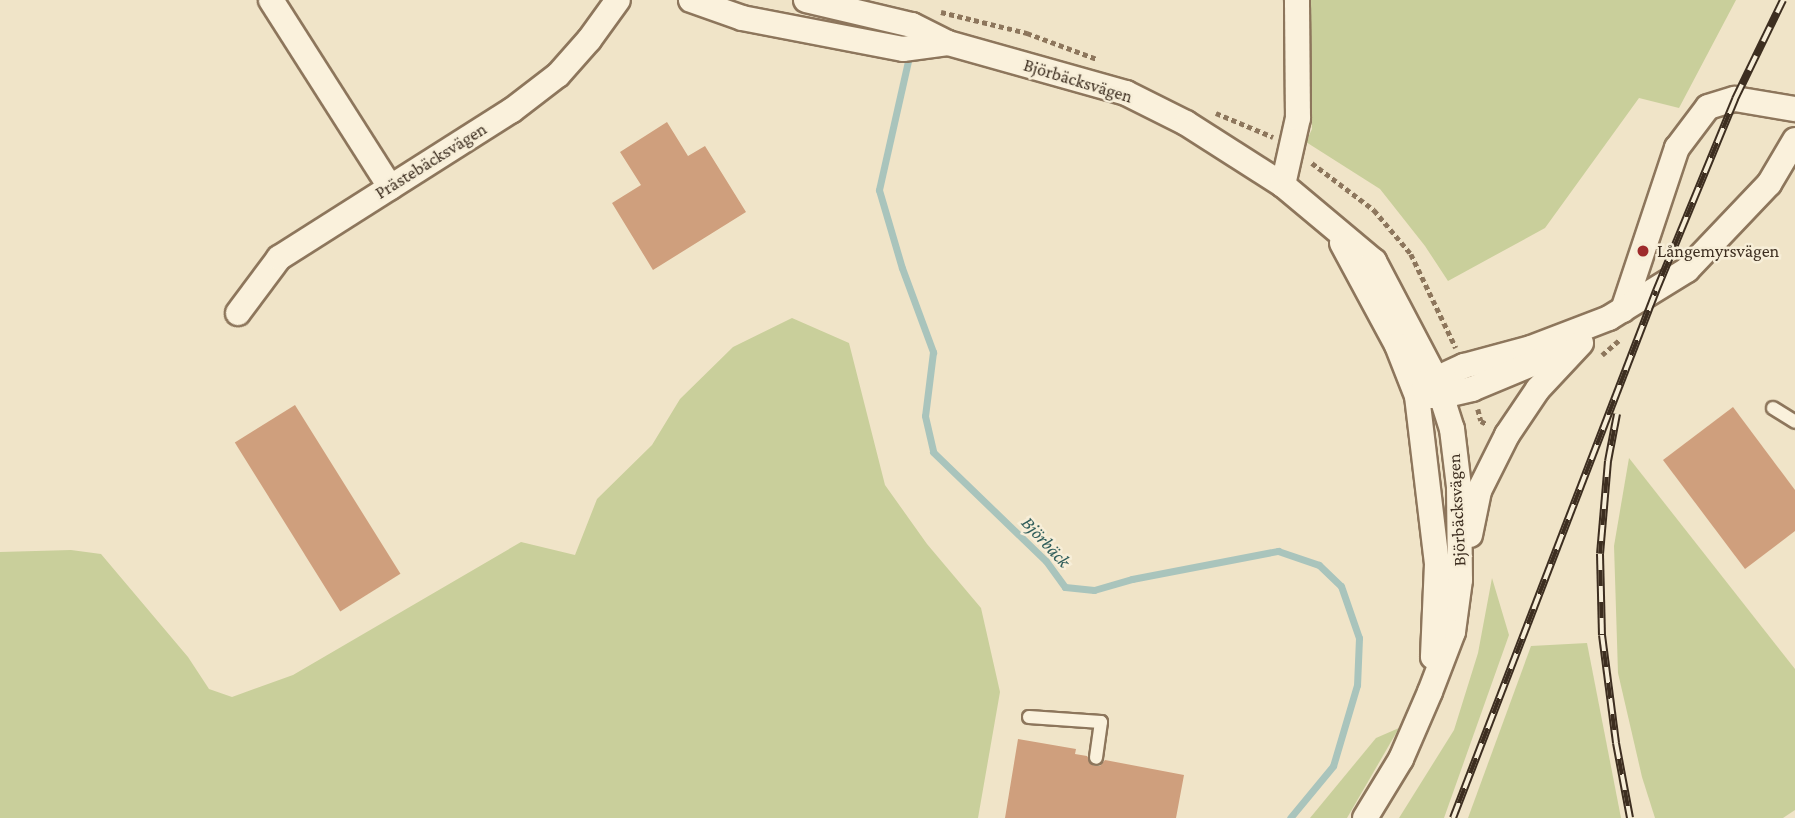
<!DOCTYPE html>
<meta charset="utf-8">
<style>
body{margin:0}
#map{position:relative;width:1795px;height:818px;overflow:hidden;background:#f0e4c8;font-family:"Crimson Pro",serif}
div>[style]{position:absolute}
.green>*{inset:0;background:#c9cf9b}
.stream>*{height:7px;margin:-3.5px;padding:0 3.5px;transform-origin:3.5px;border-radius:3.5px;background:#a9c4bc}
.building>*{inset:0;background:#cf9f7d;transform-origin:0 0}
.path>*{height:4.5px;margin-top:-2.25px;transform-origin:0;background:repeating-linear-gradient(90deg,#8d765c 0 5px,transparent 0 8.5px)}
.roads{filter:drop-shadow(2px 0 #8d765c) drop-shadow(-2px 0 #8d765c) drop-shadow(0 2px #8d765c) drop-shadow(0 -2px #8d765c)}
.service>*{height:12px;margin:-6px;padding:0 6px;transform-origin:6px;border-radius:6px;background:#faf1dc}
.minor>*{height:24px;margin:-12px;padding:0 12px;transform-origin:12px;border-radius:12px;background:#faf1dc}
.rail>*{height:8px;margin-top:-4px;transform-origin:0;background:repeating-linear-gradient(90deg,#f7eed8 0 16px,#3d2e20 0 32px);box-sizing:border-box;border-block:2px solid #3d2e20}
.dots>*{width:19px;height:19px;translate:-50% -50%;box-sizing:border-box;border:4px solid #f7eed8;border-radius:50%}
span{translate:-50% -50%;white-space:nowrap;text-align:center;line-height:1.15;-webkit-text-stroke:5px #f7eed8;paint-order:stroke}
.street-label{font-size:18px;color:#3d2e20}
.poi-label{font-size:18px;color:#3d2e20}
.left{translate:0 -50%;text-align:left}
.water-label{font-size:19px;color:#2f5d5a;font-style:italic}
</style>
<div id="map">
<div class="green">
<i style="clip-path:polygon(1308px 0,1736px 0,1679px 108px,1639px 98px,1545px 228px,1448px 281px,1425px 246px,1380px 189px,1306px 142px,1312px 129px)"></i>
<i style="clip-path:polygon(792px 318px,849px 343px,885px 485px,927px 544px,981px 608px,1000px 692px,978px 818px,0 818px,0 552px,71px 550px,101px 554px,188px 657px,209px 689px,232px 697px,293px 675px,521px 542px,575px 555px,597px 499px,652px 445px,680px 399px,733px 347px)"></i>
<i style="clip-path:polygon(1629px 458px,1795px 669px,1795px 810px,1783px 818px,1655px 818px,1642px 777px,1618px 673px,1614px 546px)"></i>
<i style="clip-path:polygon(1492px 578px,1509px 635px,1444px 818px,1399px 818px,1454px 730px,1478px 653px)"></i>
<i style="clip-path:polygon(1587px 643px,1621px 818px,1468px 818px,1531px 646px)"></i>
<i style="clip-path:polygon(1399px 728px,1347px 818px,1310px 818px,1376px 738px)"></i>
</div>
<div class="stream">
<i style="left:908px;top:61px;width:132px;rotate:102.7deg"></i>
<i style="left:879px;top:190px;width:81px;rotate:73.6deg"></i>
<i style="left:902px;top:268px;width:90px;rotate:69.7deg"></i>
<i style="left:933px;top:352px;width:64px;rotate:97.1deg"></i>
<i style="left:925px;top:416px;width:37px;rotate:77deg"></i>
<i style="left:933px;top:452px;width:157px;rotate:44deg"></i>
<i style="left:1046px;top:561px;width:32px;rotate:54deg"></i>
<i style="left:1065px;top:587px;width:29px;rotate:6deg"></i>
<i style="left:1094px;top:590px;width:40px;rotate:-16deg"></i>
<i style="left:1132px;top:579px;width:149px;rotate:-10.9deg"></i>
<i style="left:1278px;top:551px;width:43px;rotate:18.9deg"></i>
<i style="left:1319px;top:565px;width:30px;rotate:44deg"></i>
<i style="left:1341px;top:586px;width:55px;rotate:70.9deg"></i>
<i style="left:1359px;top:638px;width:47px;rotate:92.4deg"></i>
<i style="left:1357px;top:685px;width:84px;rotate:106.5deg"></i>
<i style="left:1333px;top:766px;width:67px;rotate:129.6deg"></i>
</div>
<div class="building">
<i style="clip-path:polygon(667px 122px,688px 156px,705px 146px,746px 212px,653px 270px,612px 203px,641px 185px,620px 152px)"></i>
<i style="left:295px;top:405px;width:199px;height:71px;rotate:58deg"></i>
<i style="clip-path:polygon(1733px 407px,1795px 490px,1795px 531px,1745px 569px,1663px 460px)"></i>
<i style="clip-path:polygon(1018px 739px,1076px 749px,1075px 754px,1087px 756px,1094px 766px,1100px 766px,1105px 760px,1184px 775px,1176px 818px,1005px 818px)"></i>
</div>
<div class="path">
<i style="left:941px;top:12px;width:89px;rotate:13.7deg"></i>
<i style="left:1027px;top:33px;width:75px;rotate:20.4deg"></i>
<i style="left:1216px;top:113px;width:62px;rotate:22.8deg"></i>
<i style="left:1312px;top:163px;width:78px;rotate:37.2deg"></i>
<i style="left:1374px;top:210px;width:57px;rotate:49.9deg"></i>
<i style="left:1411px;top:254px;width:104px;rotate:64.4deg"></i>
<i style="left:1602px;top:355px;width:23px;rotate:-41deg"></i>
<i style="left:1478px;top:409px;width:12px;rotate:76deg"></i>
<i style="left:1481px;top:421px;width:7px;rotate:27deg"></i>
</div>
<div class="roads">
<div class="service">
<i style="left:1773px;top:408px;width:26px;rotate:32deg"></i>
<i style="left:1029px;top:717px;width:72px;rotate:4deg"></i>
<i style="left:1101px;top:722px;width:36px;rotate:98deg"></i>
</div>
<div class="minor">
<i style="left:271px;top:0;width:222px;rotate:57.5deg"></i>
<i style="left:691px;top:0;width:54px;rotate:19.4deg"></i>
<i style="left:742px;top:18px;width:164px;rotate:10.9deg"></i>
<i style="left:903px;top:49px;width:45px;rotate:-7.6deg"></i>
<i style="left:806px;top:0;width:109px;rotate:13.3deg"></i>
<i style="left:912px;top:25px;width:40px;rotate:26.6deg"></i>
<i style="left:948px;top:43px;width:185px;rotate:15.7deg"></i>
<i style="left:1126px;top:93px;width:67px;rotate:26.6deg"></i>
<i style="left:1186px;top:123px;width:115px;rotate:32.6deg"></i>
<i style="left:1283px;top:185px;width:119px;rotate:39.9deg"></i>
<i style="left:1374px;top:261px;width:133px;rotate:62.3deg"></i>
<i style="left:1436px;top:379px;width:52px;rotate:72.3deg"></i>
<i style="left:1452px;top:429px;width:58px;rotate:83.1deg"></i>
<i style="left:1459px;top:487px;width:93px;rotate:89.4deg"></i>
<i style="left:1460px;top:580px;width:52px;rotate:97.7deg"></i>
<i style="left:1453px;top:632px;width:64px;rotate:111deg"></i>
<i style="left:1430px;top:692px;width:73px;rotate:113.4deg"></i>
<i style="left:1401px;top:759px;width:69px;rotate:121.4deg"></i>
<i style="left:1283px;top:185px;width:69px;rotate:-77.4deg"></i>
<i style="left:1298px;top:118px;width:118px;rotate:-90.5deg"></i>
<i style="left:1342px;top:243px;width:116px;rotate:61.7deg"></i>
<i style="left:1397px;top:345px;width:55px;rotate:68.6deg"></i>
<i style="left:1417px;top:396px;width:169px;rotate:83.2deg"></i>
<i style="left:1437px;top:564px;width:93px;rotate:92.5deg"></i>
<i style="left:1623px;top:310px;width:171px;rotate:-71.6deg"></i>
<i style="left:1677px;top:148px;width:51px;rotate:-52.9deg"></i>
<i style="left:1708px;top:107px;width:28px;rotate:-17deg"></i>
<i style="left:1735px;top:99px;width:61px;rotate:9.5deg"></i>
<i style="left:238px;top:313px;width:69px;rotate:-53.3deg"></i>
<i style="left:279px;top:258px;width:275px;rotate:-32.4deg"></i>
<i style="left:511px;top:111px;width:59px;rotate:-37.5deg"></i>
<i style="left:558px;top:75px;width:47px;rotate:-48.5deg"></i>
<i style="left:589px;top:40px;width:49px;rotate:-54.1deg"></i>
<i style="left:1424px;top:390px;width:16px;rotate:-43deg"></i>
<i style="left:1436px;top:379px;width:31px;rotate:-25deg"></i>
<i style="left:1464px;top:366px;width:69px;rotate:-15deg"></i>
<i style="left:1531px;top:348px;width:84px;rotate:-21deg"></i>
<i style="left:1609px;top:318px;width:92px;rotate:-31.6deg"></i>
<i style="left:1687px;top:270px;width:119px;rotate:-46.4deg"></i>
<i style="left:1769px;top:184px;width:51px;rotate:-59.4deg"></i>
<i style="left:1426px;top:396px;width:16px"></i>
<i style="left:1442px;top:396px;width:31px;rotate:-13deg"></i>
<i style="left:1472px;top:389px;width:86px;rotate:-22.7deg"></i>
<i style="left:1470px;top:535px;width:45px;rotate:-78.4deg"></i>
<i style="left:1479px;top:491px;width:63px;rotate:-63.4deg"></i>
<i style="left:1507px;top:435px;width:55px;rotate:-56deg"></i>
<i style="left:1538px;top:389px;width:63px;rotate:-46.9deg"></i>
</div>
</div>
<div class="rail">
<i style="left:1617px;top:414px;width:48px;rotate:100.8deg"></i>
<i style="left:1608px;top:461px;width:93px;rotate:94.9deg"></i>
<i style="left:1600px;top:554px;width:81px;rotate:88.6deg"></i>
<i style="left:1602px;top:635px;width:109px;rotate:82.6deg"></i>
<i style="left:1616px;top:743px;width:76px;rotate:79.4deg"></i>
<i style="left:1453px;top:818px;width:565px;rotate:-68.93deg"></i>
<i style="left:1656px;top:291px;width:208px;rotate:-67.6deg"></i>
<i style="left:1735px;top:99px;width:110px;rotate:-64.1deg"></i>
</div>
<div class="dots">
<i style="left:1643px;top:251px;background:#9e2a2b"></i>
</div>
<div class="street-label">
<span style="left:1078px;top:81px;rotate:17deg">Björbäcksvägen</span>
<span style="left:431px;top:161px;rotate:-32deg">Prästebäcksvägen</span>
<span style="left:1457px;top:510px;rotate:-93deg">Björbäcksvägen</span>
</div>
<div class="poi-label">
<span class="left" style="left:1657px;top:251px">Långemyrsvägen</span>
</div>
<div class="water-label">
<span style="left:1046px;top:542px;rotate:47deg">Björbäck</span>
</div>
</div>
